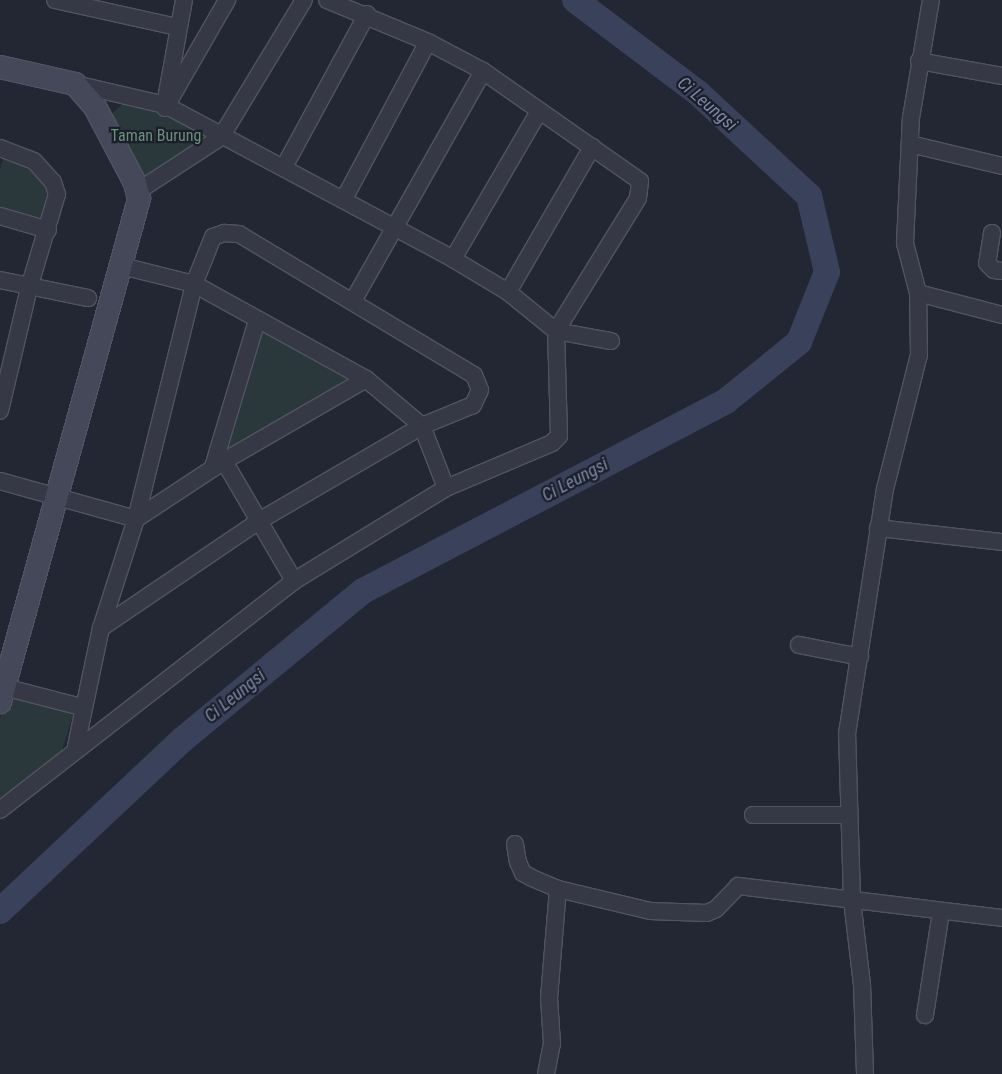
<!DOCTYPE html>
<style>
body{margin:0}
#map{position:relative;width:1002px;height:1074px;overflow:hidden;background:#232734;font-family:"Roboto Condensed",sans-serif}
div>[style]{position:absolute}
.green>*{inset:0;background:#2b383b}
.river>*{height:26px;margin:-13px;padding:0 13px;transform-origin:13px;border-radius:13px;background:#3a425b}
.roads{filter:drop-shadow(1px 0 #515460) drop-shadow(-1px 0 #515460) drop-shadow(0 1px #515460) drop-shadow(0 -1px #515460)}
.street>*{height:16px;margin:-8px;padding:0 8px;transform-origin:8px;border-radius:8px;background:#363945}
.secondary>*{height:22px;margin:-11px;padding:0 11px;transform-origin:11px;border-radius:11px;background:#454858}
span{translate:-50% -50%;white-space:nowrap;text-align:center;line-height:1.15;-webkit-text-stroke:4.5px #1b1f2a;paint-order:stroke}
.park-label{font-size:16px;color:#6b8f7a}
.water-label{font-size:18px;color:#7c86a6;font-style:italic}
</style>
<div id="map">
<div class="green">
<i style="clip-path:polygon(136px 92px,227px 136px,145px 180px,106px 119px)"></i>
<i style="clip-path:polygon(7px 144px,34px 150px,67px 193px,58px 225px,0 211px,0 169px)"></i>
<i style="clip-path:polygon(257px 320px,366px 379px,213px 467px)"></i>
<i style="clip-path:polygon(8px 687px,76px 706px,57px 766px,0 810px,0 719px)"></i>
</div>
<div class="river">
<i style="left:0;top:911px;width:250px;rotate:-43.2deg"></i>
<i style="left:182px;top:740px;width:234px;rotate:-39.5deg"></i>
<i style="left:363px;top:591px;width:410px;rotate:-27.6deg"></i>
<i style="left:726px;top:401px;width:94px;rotate:-38.9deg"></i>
<i style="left:799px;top:342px;width:75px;rotate:-68.2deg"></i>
<i style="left:827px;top:272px;width:78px;rotate:-103.3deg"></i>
<i style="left:809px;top:196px;width:151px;rotate:-137.1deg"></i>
<i style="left:698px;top:93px;width:154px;rotate:-142.9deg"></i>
</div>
<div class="roads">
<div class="street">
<i style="left:55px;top:0;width:125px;rotate:12.5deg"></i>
<i style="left:919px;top:61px;width:84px;rotate:10.2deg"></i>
<i style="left:75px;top:84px;width:92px;rotate:13.1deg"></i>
<i style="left:165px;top:105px;width:327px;rotate:28.1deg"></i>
<i style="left:453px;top:259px;width:64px;rotate:31deg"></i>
<i style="left:508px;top:292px;width:62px;rotate:39.1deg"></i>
<i style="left:556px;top:331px;width:56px;rotate:10.3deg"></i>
<i style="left:166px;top:99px;width:101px;rotate:-79.7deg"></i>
<i style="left:165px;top:108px;width:125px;rotate:-60.1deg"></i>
<i style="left:910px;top:144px;width:95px;rotate:13.4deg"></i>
<i style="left:0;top:148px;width:36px;rotate:21deg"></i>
<i style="left:34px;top:161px;width:28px;rotate:48deg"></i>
<i style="left:53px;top:182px;width:13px;rotate:72deg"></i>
<i style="left:57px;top:194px;width:98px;rotate:106.6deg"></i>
<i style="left:29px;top:288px;width:126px;rotate:103.3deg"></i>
<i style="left:284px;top:167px;width:174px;rotate:-61.5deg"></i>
<i style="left:138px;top:191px;width:99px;rotate:-33deg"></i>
<i style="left:221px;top:137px;width:160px;rotate:-58.8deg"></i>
<i style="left:344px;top:199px;width:178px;rotate:-61.9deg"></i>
<i style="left:0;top:216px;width:50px;rotate:16.3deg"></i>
<i style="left:992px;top:233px;width:30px;rotate:99deg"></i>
<i style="left:987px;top:263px;width:10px;rotate:45deg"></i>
<i style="left:994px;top:270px;width:8px;rotate:7deg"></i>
<i style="left:453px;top:259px;width:171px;rotate:-59.8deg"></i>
<i style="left:122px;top:266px;width:74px;rotate:14deg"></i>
<i style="left:194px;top:284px;width:196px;rotate:28.9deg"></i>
<i style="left:366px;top:379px;width:73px;rotate:40deg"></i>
<i style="left:422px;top:426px;width:66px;rotate:68.8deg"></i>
<i style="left:0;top:280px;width:90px;rotate:11.6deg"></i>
<i style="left:508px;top:292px;width:168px;rotate:-59.9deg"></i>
<i style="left:918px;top:293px;width:87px;rotate:14.7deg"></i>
<i style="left:353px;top:301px;width:264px;rotate:-60.5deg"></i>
<i style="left:224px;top:461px;width:139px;rotate:59.7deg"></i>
<i style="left:213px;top:467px;width:153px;rotate:-73.3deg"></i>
<i style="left:0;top:481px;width:141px;rotate:15.6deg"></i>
<i style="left:136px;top:519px;width:105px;rotate:-33.4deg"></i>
<i style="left:224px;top:461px;width:164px;rotate:-30deg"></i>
<i style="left:878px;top:528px;width:125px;rotate:6.4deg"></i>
<i style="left:799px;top:645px;width:62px;rotate:11.1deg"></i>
<i style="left:0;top:686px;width:85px;rotate:14.4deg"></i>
<i style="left:75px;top:751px;width:126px;rotate:-78.1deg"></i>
<i style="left:101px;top:628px;width:114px;rotate:-72.2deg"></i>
<i style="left:136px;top:519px;width:242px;rotate:-76.1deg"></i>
<i style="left:194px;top:284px;width:51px;rotate:-68deg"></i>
<i style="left:213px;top:237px;width:12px;rotate:-20deg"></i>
<i style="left:224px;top:233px;width:15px;rotate:4deg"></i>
<i style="left:239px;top:234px;width:274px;rotate:31deg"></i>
<i style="left:474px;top:375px;width:16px;rotate:68deg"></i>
<i style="left:480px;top:390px;width:17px;rotate:115deg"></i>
<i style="left:473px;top:405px;width:55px;rotate:157.6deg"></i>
<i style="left:422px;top:426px;width:189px;rotate:149.8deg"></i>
<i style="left:259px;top:521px;width:191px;rotate:145.9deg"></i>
<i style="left:0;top:810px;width:373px;rotate:-37.9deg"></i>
<i style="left:294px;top:581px;width:178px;rotate:-31.5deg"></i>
<i style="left:446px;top:488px;width:115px;rotate:-23deg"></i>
<i style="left:552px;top:443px;width:10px;rotate:-45deg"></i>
<i style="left:559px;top:436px;width:105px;rotate:-91.6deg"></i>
<i style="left:556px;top:331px;width:156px;rotate:-58.3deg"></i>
<i style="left:638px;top:198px;width:17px;rotate:-83deg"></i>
<i style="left:640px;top:181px;width:192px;rotate:-145deg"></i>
<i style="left:483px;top:71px;width:62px;rotate:-152.2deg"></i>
<i style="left:428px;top:42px;width:109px;rotate:-157.4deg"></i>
<i style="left:753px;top:815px;width:95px"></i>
<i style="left:515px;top:844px;width:18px;rotate:81deg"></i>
<i style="left:518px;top:862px;width:12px;rotate:66deg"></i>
<i style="left:523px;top:873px;width:10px;rotate:29deg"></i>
<i style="left:532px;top:878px;width:28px;rotate:23deg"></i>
<i style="left:558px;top:889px;width:95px;rotate:13.4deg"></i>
<i style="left:650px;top:911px;width:57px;rotate:2deg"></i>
<i style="left:707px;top:913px;width:10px;rotate:-24deg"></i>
<i style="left:716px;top:909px;width:32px;rotate:-46deg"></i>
<i style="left:738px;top:886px;width:266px;rotate:6.9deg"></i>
<i style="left:925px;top:1015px;width:104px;rotate:-81.2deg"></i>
<i style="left:546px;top:1074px;width:31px;rotate:-79deg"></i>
<i style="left:552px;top:1044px;width:46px;rotate:-93.7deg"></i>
<i style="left:549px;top:998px;width:109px;rotate:-85.3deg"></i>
<i style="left:865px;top:1074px;width:89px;rotate:-91.9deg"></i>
<i style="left:862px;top:985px;width:86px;rotate:-96.7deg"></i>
<i style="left:852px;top:900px;width:166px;rotate:-91.7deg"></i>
<i style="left:847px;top:734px;width:248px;rotate:-81.2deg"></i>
<i style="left:885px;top:489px;width:138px;rotate:-75.8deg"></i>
<i style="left:919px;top:355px;width:62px;rotate:-90.9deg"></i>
<i style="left:918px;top:293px;width:52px;rotate:-104.6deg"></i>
<i style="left:905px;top:243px;width:125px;rotate:-87.3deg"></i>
<i style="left:911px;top:118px;width:120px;rotate:-80.4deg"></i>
</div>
<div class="secondary">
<i style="left:0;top:67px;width:77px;rotate:12.8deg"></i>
<i style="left:75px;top:84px;width:30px;rotate:49deg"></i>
<i style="left:95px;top:107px;width:86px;rotate:62.2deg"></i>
<i style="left:135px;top:183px;width:16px;rotate:76deg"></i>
<i style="left:139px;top:199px;width:522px;rotate:105.45deg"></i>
</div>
</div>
<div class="park-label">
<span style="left:156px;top:136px">Taman Burung</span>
</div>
<div class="water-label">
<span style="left:707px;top:104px;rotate:41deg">Ci Leungsi</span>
<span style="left:575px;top:480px;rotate:-28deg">Ci Leungsi</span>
<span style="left:235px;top:696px;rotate:-39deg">Ci Leungsi</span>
</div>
</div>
